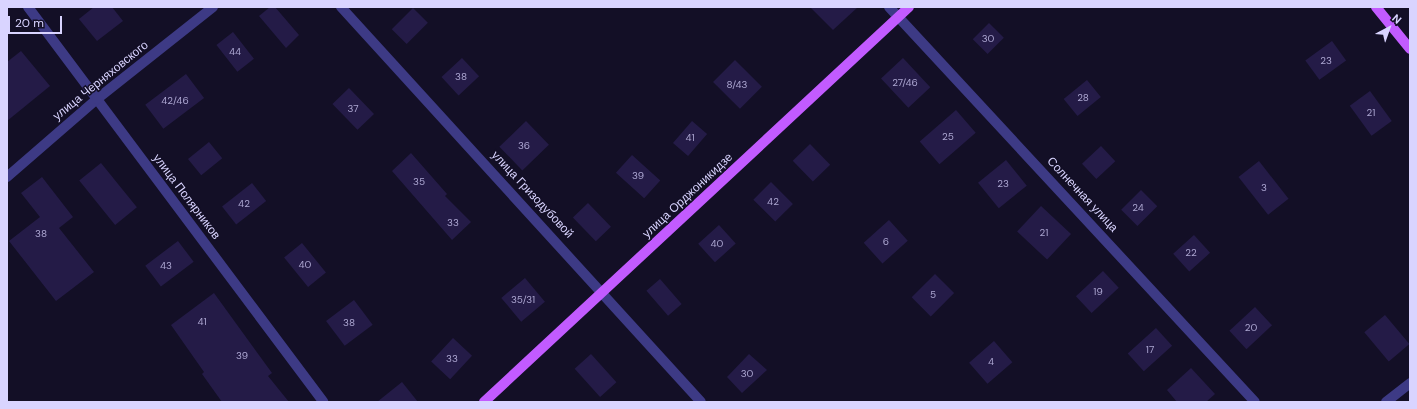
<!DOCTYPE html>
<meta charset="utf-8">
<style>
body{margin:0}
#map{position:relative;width:1417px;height:409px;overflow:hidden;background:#130f26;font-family:"DM Sans",sans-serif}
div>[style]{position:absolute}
.building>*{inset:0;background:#241b47;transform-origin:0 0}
.minor>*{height:10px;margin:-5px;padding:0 5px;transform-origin:5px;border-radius:5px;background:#3d3a85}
.major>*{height:10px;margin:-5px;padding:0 5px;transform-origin:5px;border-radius:5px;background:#c25bff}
span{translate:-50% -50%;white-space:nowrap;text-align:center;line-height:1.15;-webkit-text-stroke:3px #130f26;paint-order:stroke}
.number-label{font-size:10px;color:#aca6d1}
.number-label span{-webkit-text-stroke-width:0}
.street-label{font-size:12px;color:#d9d4ff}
.frame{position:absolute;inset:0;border:8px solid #d9d4ff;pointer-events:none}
.north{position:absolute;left:1369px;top:8px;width:40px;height:40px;-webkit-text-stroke:3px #130f26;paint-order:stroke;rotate:41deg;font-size:11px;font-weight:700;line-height:16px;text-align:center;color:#d9d4ff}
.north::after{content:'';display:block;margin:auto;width:14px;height:18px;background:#d9d4ff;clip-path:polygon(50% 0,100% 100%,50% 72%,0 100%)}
.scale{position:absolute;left:8px;top:16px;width:54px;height:18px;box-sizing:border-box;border:2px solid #d9d4ff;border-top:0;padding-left:5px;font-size:12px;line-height:14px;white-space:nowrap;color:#d9d4ff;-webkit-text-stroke:3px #130f26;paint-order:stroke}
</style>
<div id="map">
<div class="building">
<i style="clip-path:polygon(94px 7px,112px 7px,123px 21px,97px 41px,79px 19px)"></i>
<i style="clip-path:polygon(270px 7px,275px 7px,299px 35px,286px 48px,259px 16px)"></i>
<i style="clip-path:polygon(810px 7px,858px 7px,833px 30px)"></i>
<i style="left:413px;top:8px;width:21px;height:30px;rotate:45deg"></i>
<i style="left:989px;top:23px;width:21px;height:23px;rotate:45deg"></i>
<i style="left:233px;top:32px;width:34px;height:21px;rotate:52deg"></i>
<i style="left:1332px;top:41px;width:24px;height:33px;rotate:54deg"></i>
<i style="clip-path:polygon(21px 51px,50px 86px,7px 121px,7px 62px)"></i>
<i style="left:462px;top:58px;width:25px;height:28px;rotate:47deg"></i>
<i style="left:903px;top:58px;width:40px;height:30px;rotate:47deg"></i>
<i style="left:735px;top:60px;width:38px;height:31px;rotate:45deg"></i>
<i style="left:186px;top:74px;width:30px;height:51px;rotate:53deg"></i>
<i style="left:1087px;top:80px;width:22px;height:30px;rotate:51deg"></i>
<i style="left:349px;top:88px;width:36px;height:23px;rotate:46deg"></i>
<i style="left:1370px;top:91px;width:37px;height:25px;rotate:54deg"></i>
<i style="left:956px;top:110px;width:30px;height:48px;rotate:49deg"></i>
<i style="left:526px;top:121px;width:33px;height:37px;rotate:46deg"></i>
<i style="left:692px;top:121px;width:20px;height:29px;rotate:41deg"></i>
<i style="left:209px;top:142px;width:21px;height:27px;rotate:51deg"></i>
<i style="left:810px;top:144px;width:29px;height:24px;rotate:46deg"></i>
<i style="left:1101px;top:146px;width:21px;height:26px;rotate:47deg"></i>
<i style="clip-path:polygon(411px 153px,447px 194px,445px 196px,471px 222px,452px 240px,392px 171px)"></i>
<i style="left:632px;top:155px;width:38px;height:24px;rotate:42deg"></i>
<i style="left:1006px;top:160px;width:33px;height:36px;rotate:51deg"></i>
<i style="left:1259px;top:161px;width:48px;height:26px;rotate:52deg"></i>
<i style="left:101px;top:163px;width:57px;height:28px;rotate:51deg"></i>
<i style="clip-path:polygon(42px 177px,73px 217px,59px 228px,94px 272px,56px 301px,9px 241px,40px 217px,21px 193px)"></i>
<i style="left:771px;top:182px;width:31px;height:25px;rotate:45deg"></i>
<i style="left:252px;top:183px;width:23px;height:38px;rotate:52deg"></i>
<i style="left:1141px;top:190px;width:23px;height:28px;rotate:45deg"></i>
<i style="left:588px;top:203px;width:33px;height:21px;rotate:46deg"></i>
<i style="left:1041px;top:206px;width:41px;height:35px;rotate:43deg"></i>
<i style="left:889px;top:220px;width:28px;height:34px;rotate:48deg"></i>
<i style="left:719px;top:225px;width:25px;height:28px;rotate:48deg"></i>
<i style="left:1194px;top:235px;width:24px;height:28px;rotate:48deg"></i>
<i style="left:178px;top:241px;width:26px;height:41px;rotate:53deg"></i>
<i style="left:302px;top:243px;width:38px;height:23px;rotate:51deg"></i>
<i style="left:1103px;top:271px;width:23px;height:37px;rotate:47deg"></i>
<i style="left:935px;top:274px;width:27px;height:33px;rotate:45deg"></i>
<i style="left:525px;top:278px;width:31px;height:31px;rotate:50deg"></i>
<i style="left:660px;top:279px;width:33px;height:18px;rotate:49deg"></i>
<i style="clip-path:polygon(214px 293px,272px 373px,268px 376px,289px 402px,222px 402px,202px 374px,204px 372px,171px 325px)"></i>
<i style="left:354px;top:300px;width:31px;height:35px;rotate:53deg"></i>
<i style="left:1255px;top:307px;width:25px;height:35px;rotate:47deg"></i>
<i style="left:1385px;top:315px;width:38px;height:27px;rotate:50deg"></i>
<i style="left:1156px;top:328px;width:24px;height:38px;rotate:48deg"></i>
<i style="left:453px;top:338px;width:26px;height:32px;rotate:43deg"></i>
<i style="left:994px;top:341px;width:28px;height:33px;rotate:49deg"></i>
<i style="left:591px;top:354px;width:38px;height:22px;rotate:48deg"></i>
<i style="clip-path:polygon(749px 354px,767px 370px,742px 393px,727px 377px)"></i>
<i style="clip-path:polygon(1191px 368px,1215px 394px,1206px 402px,1177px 402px,1167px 390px)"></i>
<i style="clip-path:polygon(402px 382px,418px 402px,377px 402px)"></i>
</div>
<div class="minor">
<i style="left:28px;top:7px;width:493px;rotate:53.2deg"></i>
<i style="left:341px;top:7px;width:534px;rotate:47.65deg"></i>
<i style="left:889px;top:7px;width:538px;rotate:47.18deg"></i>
<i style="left:7px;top:177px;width:119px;rotate:-40.9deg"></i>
<i style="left:97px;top:99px;width:148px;rotate:-38.4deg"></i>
<i style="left:1386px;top:402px;width:31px;rotate:-38deg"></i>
</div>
<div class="major">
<i style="left:1376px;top:7px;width:54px;rotate:51deg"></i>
<i style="left:484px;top:402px;width:580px;rotate:-42.9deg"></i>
</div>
<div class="number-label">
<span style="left:988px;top:39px">30</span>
<span style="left:235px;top:52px">44</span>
<span style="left:1326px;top:61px">23</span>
<span style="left:461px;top:77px">38</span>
<span style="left:905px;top:83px">27/46</span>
<span style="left:737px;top:85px">8/43</span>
<span style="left:1083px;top:98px">28</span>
<span style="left:175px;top:101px">42/46</span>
<span style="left:353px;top:109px">37</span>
<span style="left:1371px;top:113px">21</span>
<span style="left:948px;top:137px">25</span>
<span style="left:690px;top:138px">41</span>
<span style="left:524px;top:146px">36</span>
<span style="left:638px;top:176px">39</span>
<span style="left:419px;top:182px">35</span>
<span style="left:1003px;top:184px">23</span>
<span style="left:1264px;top:188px">3</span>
<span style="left:773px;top:202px">42</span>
<span style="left:244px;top:204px">42</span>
<span style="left:1138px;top:208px">24</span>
<span style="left:453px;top:223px">33</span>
<span style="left:1044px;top:233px">21</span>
<span style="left:41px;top:234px">38</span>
<span style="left:886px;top:242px">6</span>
<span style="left:717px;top:244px">40</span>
<span style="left:1191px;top:253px">22</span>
<span style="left:305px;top:265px">40</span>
<span style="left:166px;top:266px">43</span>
<span style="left:1098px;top:292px">19</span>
<span style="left:933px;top:295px">5</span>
<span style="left:523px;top:300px">35/31</span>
<span style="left:202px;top:322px">41</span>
<span style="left:349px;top:323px">38</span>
<span style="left:1251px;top:328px">20</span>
<span style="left:1150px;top:350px">17</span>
<span style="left:242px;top:356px">39</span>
<span style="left:452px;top:359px">33</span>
<span style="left:991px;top:362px">4</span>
<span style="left:747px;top:374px">30</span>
</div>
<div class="street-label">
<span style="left:101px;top:81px;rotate:-39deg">улица Черняховского</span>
<span style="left:532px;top:195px;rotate:47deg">улица Гризодубовой</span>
<span style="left:1082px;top:195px;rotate:47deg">Солнечная улица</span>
<span style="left:688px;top:196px;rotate:-43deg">улица Орджоникидзе</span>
<span style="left:186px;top:197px;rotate:53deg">улица Полярников</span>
</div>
<div class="frame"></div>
<div class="north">N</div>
<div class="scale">20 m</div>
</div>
